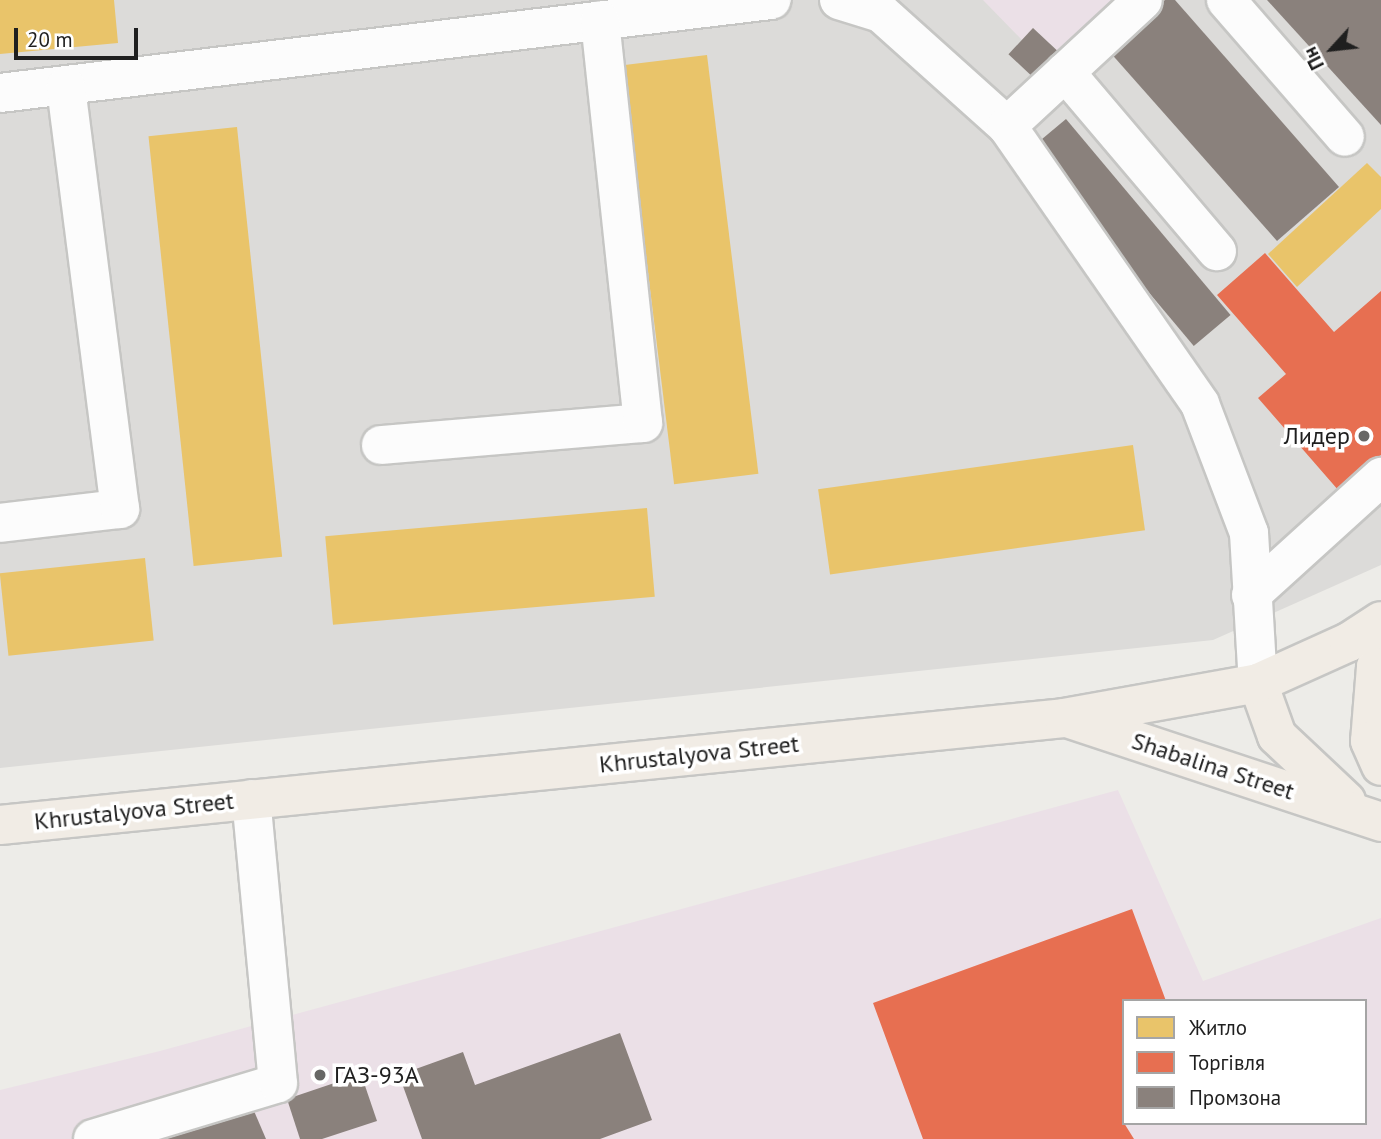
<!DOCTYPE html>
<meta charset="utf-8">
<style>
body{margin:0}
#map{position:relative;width:1381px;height:1139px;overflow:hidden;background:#edece8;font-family:"PT Sans",sans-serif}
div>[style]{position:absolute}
.residential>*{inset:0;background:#dcdbd9}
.industrial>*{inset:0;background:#ebe0e7}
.homes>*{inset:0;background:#e9c46a;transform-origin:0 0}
.shops>*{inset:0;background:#e76f51}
.industry>*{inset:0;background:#8a817c;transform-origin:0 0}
.roads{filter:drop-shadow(2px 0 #c6c6c4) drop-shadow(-2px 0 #c6c6c4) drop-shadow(0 2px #c6c6c4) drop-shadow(0 -2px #c6c6c4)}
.minor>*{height:38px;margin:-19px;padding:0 19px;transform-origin:19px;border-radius:19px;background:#fcfcfc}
.major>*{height:38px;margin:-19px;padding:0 19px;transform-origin:19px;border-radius:19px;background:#f1ece5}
.dots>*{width:19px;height:19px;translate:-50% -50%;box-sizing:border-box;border:4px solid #fff;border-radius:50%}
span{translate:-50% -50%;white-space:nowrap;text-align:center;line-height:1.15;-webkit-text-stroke:7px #fff;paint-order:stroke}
.poi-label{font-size:24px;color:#1f1f1f}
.right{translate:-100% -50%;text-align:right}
.left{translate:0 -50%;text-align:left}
.street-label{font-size:24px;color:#1f1f1f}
.legend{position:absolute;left:1122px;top:999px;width:245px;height:126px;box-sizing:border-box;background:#fff;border:2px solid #a5a5a5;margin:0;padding:9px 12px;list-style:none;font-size:21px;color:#1f1f1f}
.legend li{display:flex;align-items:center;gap:14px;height:35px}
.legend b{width:35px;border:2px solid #a5a5a5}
.north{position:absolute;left:1297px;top:14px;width:70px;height:70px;-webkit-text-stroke:5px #fff;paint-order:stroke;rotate:243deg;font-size:19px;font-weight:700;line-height:28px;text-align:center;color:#1f1f1f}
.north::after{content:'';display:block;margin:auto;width:24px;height:32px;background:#1f1f1f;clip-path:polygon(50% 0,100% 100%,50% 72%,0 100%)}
.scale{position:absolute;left:14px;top:28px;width:124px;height:32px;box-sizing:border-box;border:4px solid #1f1f1f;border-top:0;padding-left:9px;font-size:21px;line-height:24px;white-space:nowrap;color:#1f1f1f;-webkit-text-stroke:5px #fff;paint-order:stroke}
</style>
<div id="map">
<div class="residential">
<i style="clip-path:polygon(0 0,1381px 0,1381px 565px,1213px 640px,0 768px)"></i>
</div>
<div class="industrial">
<i style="clip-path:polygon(983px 0,1119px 0,1061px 54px,1033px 28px,1022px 40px)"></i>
<i style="clip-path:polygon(evenodd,1118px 790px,1203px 981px,1381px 918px,1381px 1139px,0 1139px,0 1090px,160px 1051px,1118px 790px,1124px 1001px,1365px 1001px,1365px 1123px,1124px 1123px,1124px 1001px)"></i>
</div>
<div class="homes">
<i style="clip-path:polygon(0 0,114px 0,118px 43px,0 54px)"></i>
<i style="left:707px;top:55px;width:422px;height:85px;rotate:83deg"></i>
<i style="left:237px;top:127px;width:432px;height:89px;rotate:84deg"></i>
<i style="clip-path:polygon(1367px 163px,1381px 177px,1381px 209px,1297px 287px,1268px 254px)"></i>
<i style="left:1133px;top:445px;width:86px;height:318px;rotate:82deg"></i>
<i style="left:647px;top:508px;width:89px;height:323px;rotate:85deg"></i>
<i style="left:145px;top:558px;width:83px;height:146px;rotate:84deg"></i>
</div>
<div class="shops">
<i style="clip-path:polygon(1265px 253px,1334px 332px,1381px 291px,1381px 455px,1339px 491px,1258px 398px,1286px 374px,1217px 295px)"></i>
<i style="clip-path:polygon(1132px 909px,1166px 1001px,1124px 1001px,1124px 1123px,1134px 1139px,923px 1139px,873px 1003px)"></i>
</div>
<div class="industry">
<i style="clip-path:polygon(1165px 0,1175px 0,1339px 187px,1277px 241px,1108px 50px)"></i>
<i style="clip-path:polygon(1267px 0,1381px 0,1381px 125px)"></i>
<i style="left:1033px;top:28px;width:38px;height:36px;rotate:43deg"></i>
<i style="left:1066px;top:119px;width:256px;height:48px;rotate:50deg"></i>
<i style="clip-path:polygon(620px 1033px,652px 1120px,600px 1139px,422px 1139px,399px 1075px,463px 1052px,475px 1085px)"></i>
<i style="clip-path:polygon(361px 1074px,377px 1121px,322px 1139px,300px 1139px,287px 1099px)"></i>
<i style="clip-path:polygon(251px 1104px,266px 1139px,164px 1139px)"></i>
</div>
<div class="roads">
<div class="minor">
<i style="left:839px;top:0;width:44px;rotate:17.2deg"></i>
<i style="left:881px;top:13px;width:169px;rotate:41.9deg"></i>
<i style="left:1007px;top:126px;width:338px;rotate:55.2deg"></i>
<i style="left:1200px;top:404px;width:138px;rotate:69.2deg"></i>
<i style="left:1249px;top:533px;width:150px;rotate:86.6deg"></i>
<i style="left:1226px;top:0;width:181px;rotate:49deg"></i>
<i style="left:1065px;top:72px;width:235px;rotate:49.7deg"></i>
<i style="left:0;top:93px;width:777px;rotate:-6.88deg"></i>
<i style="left:1007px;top:126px;width:185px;rotate:-42.8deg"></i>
<i style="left:381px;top:445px;width:263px;rotate:-4.8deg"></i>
<i style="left:643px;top:423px;width:405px;rotate:-96.1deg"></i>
<i style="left:0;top:523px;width:121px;rotate:-6.7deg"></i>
<i style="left:120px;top:509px;width:426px;rotate:-97.3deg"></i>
<i style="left:1251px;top:595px;width:176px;rotate:-42.2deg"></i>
<i style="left:93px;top:1139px;width:193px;rotate:-16.8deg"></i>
<i style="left:278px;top:1083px;width:285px;rotate:-95.4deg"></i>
</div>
<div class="major">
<i style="left:1381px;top:657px;width:11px;rotate:117deg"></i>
<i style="left:1376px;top:667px;width:74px;rotate:94.6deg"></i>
<i style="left:1370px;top:741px;width:27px;rotate:66deg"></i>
<i style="left:1258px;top:683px;width:56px;rotate:70.3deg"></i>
<i style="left:1277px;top:736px;width:95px;rotate:43.3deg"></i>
<i style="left:1070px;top:719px;width:328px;rotate:18.3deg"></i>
<i style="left:0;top:825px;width:1069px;rotate:-5.74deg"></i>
<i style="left:1064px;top:718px;width:197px;rotate:-10.2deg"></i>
<i style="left:1258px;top:683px;width:100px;rotate:-24.3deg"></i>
<i style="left:1349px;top:642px;width:38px;rotate:-33deg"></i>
</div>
</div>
<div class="dots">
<i style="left:1364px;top:436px;background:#676765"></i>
<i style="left:320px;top:1075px;background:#676765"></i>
</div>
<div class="poi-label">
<span class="right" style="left:1350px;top:436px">Лидер</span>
<span class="left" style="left:334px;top:1075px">ГАЗ-93А</span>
</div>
<div class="street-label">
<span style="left:699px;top:754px;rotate:-6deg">Khrustalyova Street</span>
<span style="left:1213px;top:766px;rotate:18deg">Shabalina Street</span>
<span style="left:134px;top:811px;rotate:-6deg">Khrustalyova Street</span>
</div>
<ul class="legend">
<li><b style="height:19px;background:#e9c46a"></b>Житло</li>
<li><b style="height:19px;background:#e76f51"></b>Торгівля</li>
<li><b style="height:19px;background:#8a817c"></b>Промзона</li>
</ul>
<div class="north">Пн</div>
<div class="scale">20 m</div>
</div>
